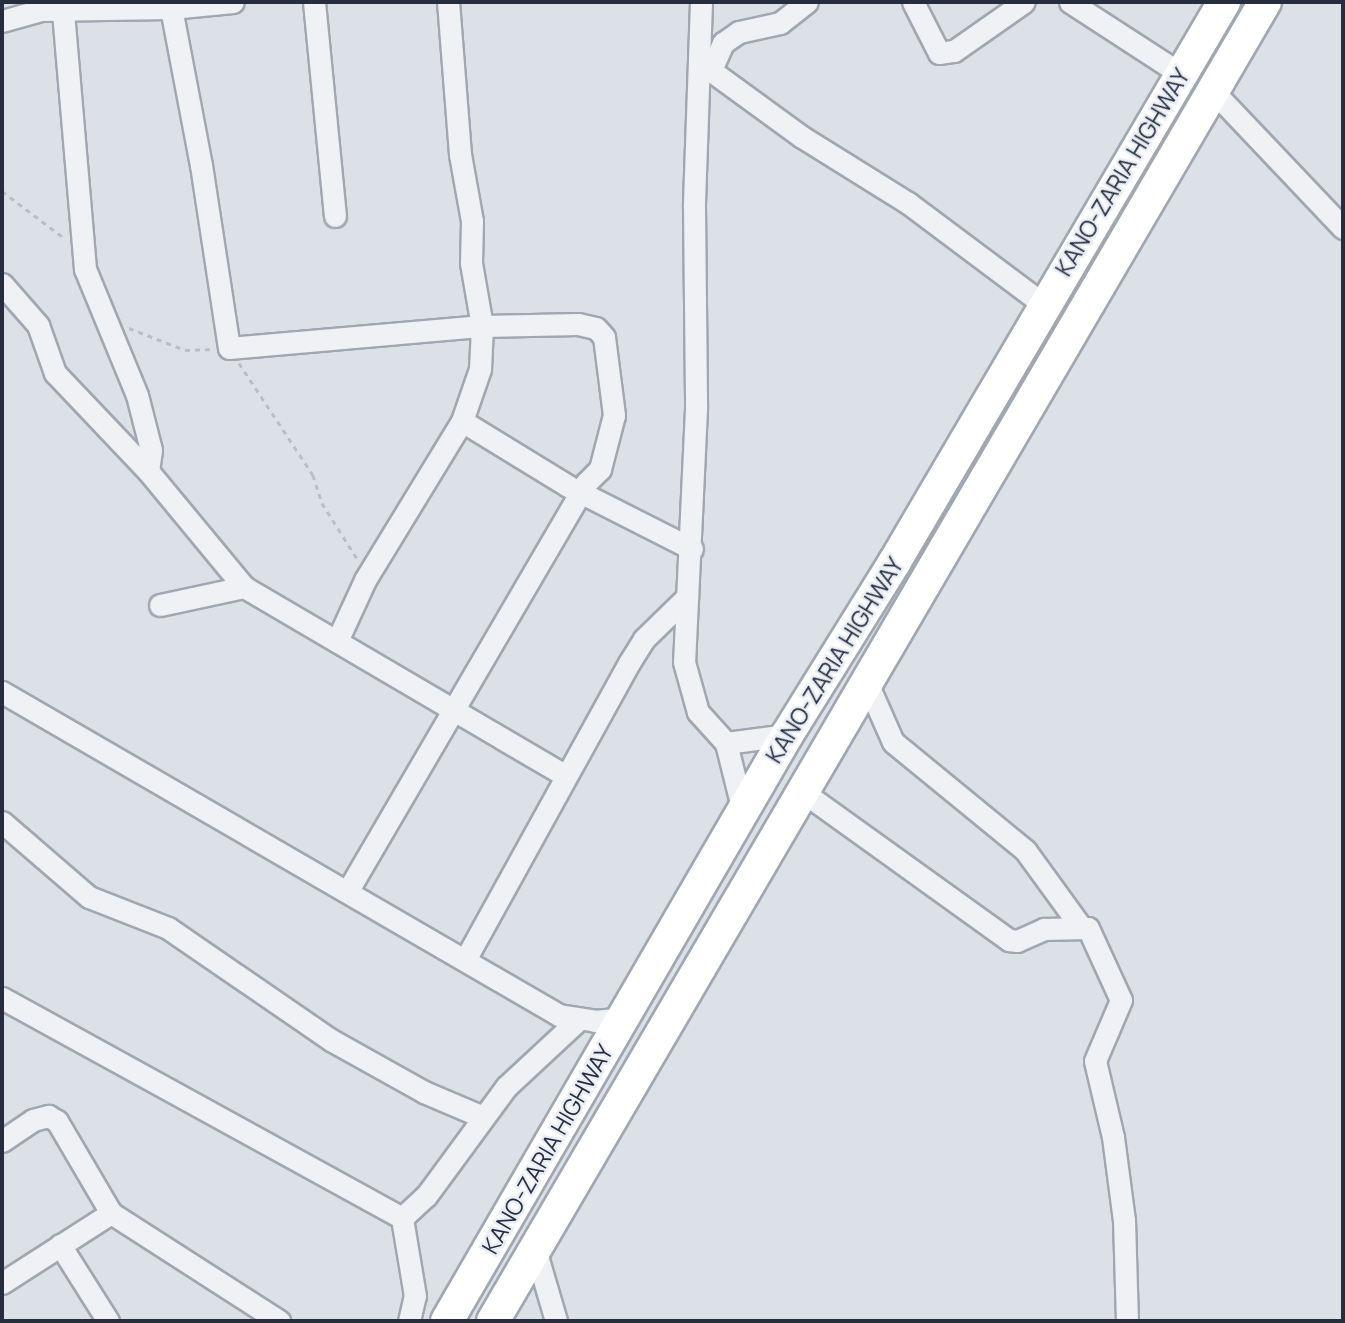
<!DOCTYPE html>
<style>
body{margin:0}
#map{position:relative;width:1345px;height:1323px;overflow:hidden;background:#dce0e7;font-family:Manrope,sans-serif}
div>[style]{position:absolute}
.path>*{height:2.5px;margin-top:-1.25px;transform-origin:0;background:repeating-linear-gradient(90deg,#babec6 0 5px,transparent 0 10px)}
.roads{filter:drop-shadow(2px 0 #a1a7b1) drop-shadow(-2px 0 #a1a7b1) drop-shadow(0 2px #a1a7b1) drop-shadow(0 -2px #a1a7b1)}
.minor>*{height:21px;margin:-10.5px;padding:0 10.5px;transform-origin:10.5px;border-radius:10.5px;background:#eff1f5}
.highway>*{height:32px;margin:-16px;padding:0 16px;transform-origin:16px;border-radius:16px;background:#fff}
span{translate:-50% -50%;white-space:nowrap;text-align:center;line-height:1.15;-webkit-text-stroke:5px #ebeff5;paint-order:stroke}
.street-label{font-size:23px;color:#252d3f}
.frame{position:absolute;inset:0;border:4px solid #252d3f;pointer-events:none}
</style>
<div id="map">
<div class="path">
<i style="left:2px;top:191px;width:76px;rotate:37deg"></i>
<i style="left:129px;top:328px;width:60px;rotate:21.4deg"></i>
<i style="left:185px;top:350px;width:28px;rotate:-2deg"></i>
<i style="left:239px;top:363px;width:134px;rotate:56.5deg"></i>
<i style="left:313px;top:475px;width:29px;rotate:72deg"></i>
<i style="left:322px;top:503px;width:67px;rotate:57.7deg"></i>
</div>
<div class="roads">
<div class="minor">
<i style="left:314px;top:2px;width:215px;rotate:84.4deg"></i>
<i style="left:701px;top:2px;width:205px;rotate:92deg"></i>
<i style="left:694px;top:207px;width:202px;rotate:89.4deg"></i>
<i style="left:696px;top:409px;width:253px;rotate:92.7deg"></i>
<i style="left:684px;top:662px;width:52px;rotate:74.4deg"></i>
<i style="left:698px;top:712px;width:42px;rotate:47.9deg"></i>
<i style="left:726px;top:743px;width:70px;rotate:76deg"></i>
<i style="left:913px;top:2px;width:57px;rotate:63deg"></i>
<i style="left:939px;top:53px;width:15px;rotate:-8deg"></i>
<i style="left:954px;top:51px;width:85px;rotate:-35deg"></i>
<i style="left:1070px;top:2px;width:132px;rotate:33deg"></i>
<i style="left:171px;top:8px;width:160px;rotate:79.2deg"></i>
<i style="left:201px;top:165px;width:185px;rotate:81.3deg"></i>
<i style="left:229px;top:348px;width:254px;rotate:-5deg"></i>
<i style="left:482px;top:326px;width:96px;rotate:-1.2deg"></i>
<i style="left:578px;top:324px;width:18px;rotate:13deg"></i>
<i style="left:596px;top:328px;width:12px;rotate:48deg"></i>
<i style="left:604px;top:337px;width:79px;rotate:82.7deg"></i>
<i style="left:614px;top:415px;width:56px;rotate:104.5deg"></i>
<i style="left:600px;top:469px;width:20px;rotate:135deg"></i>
<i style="left:586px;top:483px;width:472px;rotate:120.3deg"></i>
<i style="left:63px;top:12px;width:258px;rotate:85.1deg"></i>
<i style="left:85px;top:269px;width:136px;rotate:67.6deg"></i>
<i style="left:137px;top:395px;width:57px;rotate:75.7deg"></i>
<i style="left:151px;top:450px;width:21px;rotate:98deg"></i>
<i style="left:2px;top:21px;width:41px;rotate:-15.8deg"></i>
<i style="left:41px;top:10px;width:130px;rotate:-0.9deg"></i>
<i style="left:171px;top:8px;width:62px;rotate:-5.5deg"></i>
<i style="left:699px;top:62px;width:127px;rotate:36.1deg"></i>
<i style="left:802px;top:137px;width:125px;rotate:31.9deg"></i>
<i style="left:908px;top:203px;width:169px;rotate:36.8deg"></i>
<i style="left:711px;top:70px;width:30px;rotate:-66deg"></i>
<i style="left:723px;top:43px;width:19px;rotate:-35deg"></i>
<i style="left:739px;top:32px;width:42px;rotate:-12.4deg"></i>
<i style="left:780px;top:23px;width:34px;rotate:-38deg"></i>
<i style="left:1213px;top:91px;width:189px;rotate:46.5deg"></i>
<i style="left:2px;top:284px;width:55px;rotate:48.7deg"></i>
<i style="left:38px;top:325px;width:51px;rotate:70.5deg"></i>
<i style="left:55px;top:373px;width:135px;rotate:46.5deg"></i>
<i style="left:148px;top:471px;width:151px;rotate:50.4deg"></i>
<i style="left:244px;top:587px;width:373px;rotate:30.4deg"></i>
<i style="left:462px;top:421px;width:124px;rotate:31.5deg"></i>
<i style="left:568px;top:486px;width:139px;rotate:26.9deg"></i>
<i style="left:160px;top:605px;width:86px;rotate:-12.1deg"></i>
<i style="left:337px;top:641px;width:67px;rotate:-65.3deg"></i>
<i style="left:365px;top:580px;width:186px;rotate:-58.6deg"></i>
<i style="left:462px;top:421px;width:55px;rotate:-70.9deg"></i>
<i style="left:480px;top:369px;width:43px;rotate:-87.3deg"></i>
<i style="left:482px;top:326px;width:64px;rotate:-99.9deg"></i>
<i style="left:471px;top:263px;width:42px;rotate:-88.6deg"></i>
<i style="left:472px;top:221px;width:68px;rotate:-100.2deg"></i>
<i style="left:460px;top:154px;width:152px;rotate:-94.5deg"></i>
<i style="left:867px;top:683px;width:64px;rotate:66.2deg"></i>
<i style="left:893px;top:742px;width:171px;rotate:39.3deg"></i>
<i style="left:1025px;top:850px;width:95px;rotate:54deg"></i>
<i style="left:2px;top:692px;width:644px;rotate:30.11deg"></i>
<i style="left:559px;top:1015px;width:36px;rotate:9deg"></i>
<i style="left:595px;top:1021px;width:28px;rotate:-6deg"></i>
<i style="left:726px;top:743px;width:62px;rotate:-7.5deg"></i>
<i style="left:803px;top:792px;width:254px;rotate:35.7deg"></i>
<i style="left:1009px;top:940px;width:8px;rotate:7deg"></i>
<i style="left:1017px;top:941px;width:30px;rotate:-24deg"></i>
<i style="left:1044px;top:929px;width:44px;rotate:-1.3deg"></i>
<i style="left:1088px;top:928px;width:79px;rotate:65.4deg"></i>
<i style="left:1121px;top:1000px;width:66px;rotate:113.1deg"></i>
<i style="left:1095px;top:1061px;width:78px;rotate:76.7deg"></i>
<i style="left:1113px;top:1137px;width:84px;rotate:82.5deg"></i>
<i style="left:1124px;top:1220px;width:101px;rotate:88.3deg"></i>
<i style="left:2px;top:822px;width:115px;rotate:40.8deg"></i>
<i style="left:89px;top:897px;width:85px;rotate:21.4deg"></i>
<i style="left:168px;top:928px;width:198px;rotate:34.5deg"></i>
<i style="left:331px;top:1040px;width:107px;rotate:29.2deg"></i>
<i style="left:424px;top:1092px;width:64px;rotate:23deg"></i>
<i style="left:465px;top:960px;width:339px;rotate:-61.1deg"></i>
<i style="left:629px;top:663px;width:28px;rotate:-58deg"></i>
<i style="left:644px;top:639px;width:60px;rotate:-44.3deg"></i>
<i style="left:2px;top:998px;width:457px;rotate:28.8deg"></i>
<i style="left:2px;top:1141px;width:37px;rotate:-34deg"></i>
<i style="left:33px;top:1120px;width:16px;rotate:-15deg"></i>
<i style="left:48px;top:1116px;width:10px;rotate:29deg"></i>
<i style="left:57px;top:1121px;width:107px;rotate:59.6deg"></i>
<i style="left:111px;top:1213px;width:200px;rotate:32.7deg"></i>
<i style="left:60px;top:1245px;width:90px;rotate:57.7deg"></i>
<i style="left:535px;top:1249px;width:75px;rotate:73.7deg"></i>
<i style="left:2px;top:1283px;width:130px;rotate:-32.7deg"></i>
<i style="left:409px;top:1321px;width:26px;rotate:-77deg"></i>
<i style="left:415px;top:1296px;width:79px;rotate:-99.5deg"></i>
<i style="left:402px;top:1218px;width:33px;rotate:-43deg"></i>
<i style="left:426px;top:1196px;width:135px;rotate:-53.7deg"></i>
<i style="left:506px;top:1087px;width:98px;rotate:-42.9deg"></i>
</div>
<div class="highway">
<i style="left:447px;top:1321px;width:677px;rotate:-59.88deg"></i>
<i style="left:787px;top:735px;width:203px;rotate:-58.1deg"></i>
<i style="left:894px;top:563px;width:651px;rotate:-59.53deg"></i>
<i style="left:493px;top:1321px;width:1528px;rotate:-59.66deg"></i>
</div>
</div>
<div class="street-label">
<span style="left:1122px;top:172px;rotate:-59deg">KANO-ZARIA HIGHWAY</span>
<span style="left:834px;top:660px;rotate:-58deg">KANO-ZARIA HIGHWAY</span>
<span style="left:547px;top:1149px;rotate:-60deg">KANO-ZARIA HIGHWAY</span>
</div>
<div class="frame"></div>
</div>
